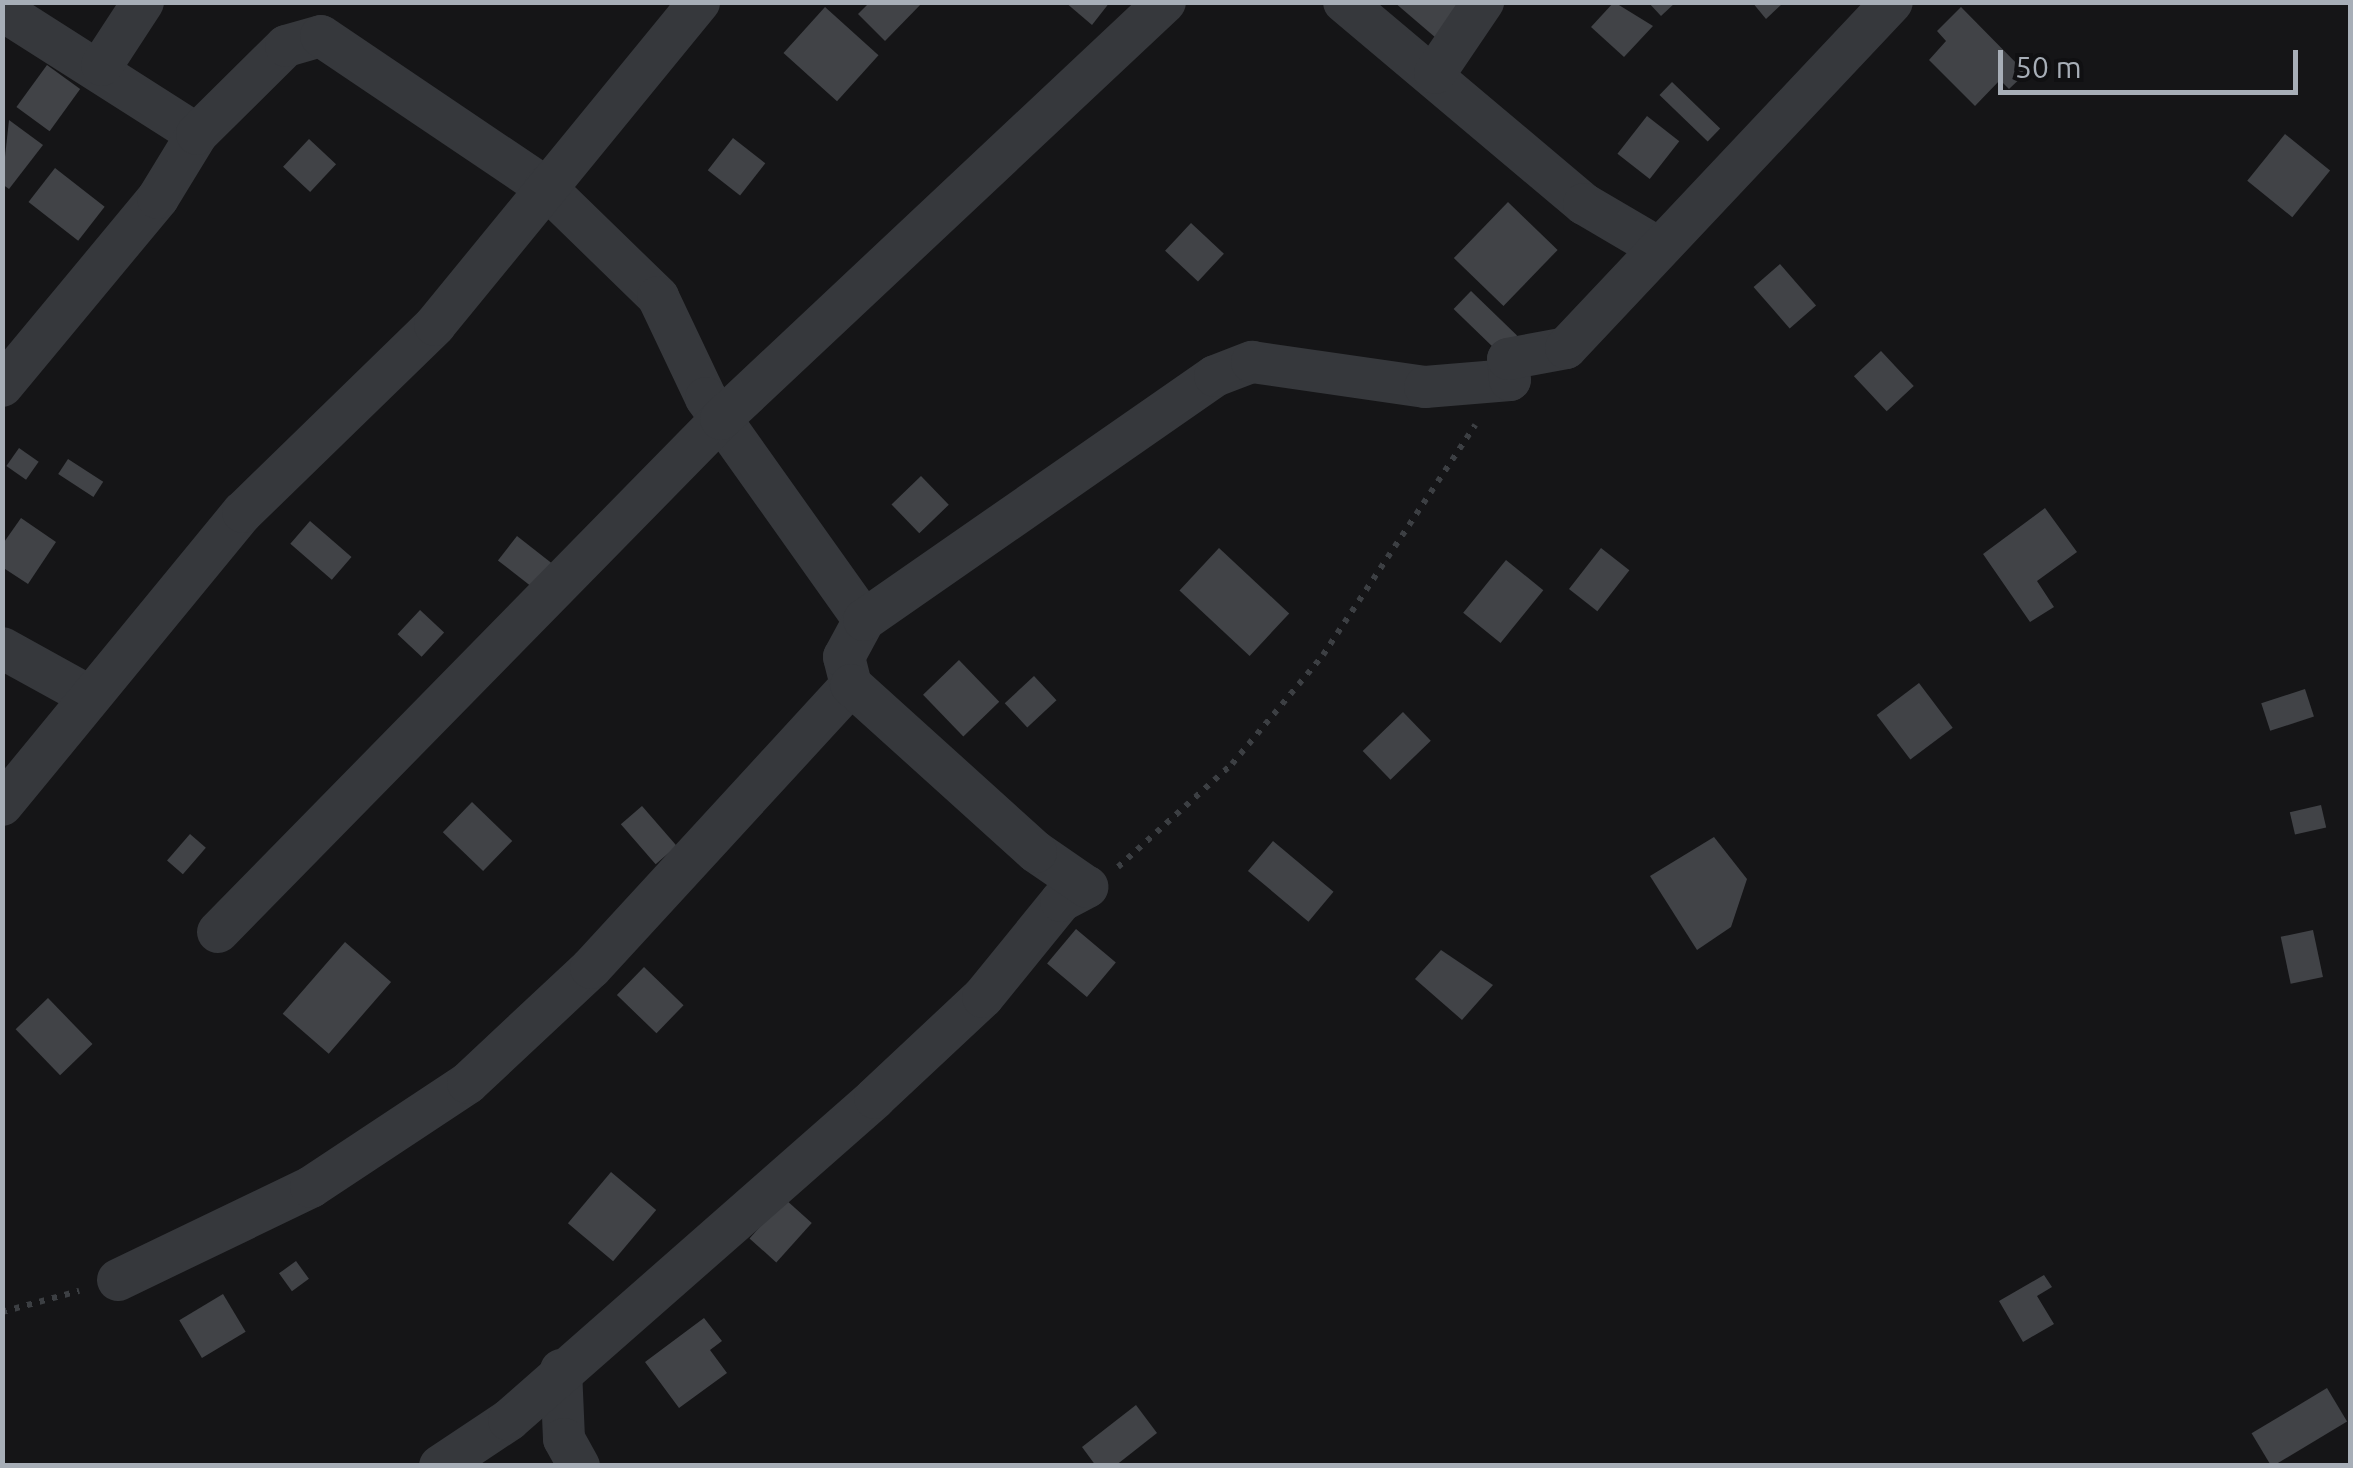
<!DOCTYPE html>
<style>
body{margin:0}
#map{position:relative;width:2353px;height:1468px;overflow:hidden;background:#151517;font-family:Ubuntu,sans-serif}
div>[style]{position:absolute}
.building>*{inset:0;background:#414347;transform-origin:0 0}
.path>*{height:6px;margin-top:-3px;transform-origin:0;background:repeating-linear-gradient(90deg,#3c3f43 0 5px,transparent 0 13px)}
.minor>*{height:42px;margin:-21px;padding:0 21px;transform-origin:21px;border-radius:21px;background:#36383c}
span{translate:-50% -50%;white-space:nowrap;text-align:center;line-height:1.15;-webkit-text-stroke:8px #101012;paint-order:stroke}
.frame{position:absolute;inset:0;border:5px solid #a7aeb7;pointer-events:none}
.scale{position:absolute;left:1998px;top:50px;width:300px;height:45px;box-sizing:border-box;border:5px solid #a7aeb7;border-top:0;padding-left:12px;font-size:30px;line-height:35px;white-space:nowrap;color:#a7aeb7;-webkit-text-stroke:8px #101012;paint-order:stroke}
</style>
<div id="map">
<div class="building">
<i style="clip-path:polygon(870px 2px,923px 2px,885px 41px,858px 14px)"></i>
<i style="clip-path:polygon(1065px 2px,1110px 2px,1092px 25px)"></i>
<i style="clip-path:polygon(1394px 2px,1469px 2px,1443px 44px)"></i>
<i style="clip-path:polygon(1614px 2px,1653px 26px,1624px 57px,1591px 27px)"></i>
<i style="clip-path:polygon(1648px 2px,1676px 2px,1661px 16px)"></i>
<i style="clip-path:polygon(1752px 2px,1784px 2px,1766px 19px)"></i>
<i style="left:825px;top:7px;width:72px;height:62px;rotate:42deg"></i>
<i style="clip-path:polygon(1961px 7px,2026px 73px,2009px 89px,2000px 80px,1975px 106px,1929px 60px,1946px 41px,1937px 31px)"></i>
<i style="left:47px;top:65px;width:41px;height:52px;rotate:36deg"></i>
<i style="left:1672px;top:82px;width:67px;height:18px;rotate:44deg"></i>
<i style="left:1647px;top:116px;width:41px;height:48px;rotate:38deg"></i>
<i style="clip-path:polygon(9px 120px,43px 145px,9px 189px,2px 184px)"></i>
<i style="left:2285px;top:134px;width:58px;height:60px;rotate:39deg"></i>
<i style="left:733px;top:138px;width:41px;height:41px;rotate:38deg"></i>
<i style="left:309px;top:139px;width:37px;height:38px;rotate:43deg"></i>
<i style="left:55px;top:168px;width:63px;height:43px;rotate:38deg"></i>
<i style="left:1508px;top:202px;width:69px;height:78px;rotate:44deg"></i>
<i style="left:1191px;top:223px;width:45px;height:38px;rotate:43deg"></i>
<i style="left:1780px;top:264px;width:55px;height:35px;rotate:49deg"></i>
<i style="left:1471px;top:291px;width:64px;height:25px;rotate:44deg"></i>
<i style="left:1881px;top:351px;width:48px;height:37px;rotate:47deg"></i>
<i style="left:19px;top:448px;width:24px;height:22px;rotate:35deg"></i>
<i style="left:68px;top:459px;width:42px;height:18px;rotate:33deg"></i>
<i style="left:921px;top:476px;width:40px;height:41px;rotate:46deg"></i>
<i style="clip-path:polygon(2045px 508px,2077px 552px,2037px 581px,2054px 607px,2030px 622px,1983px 554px)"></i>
<i style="clip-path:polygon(21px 518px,56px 542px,28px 584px,2px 567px,2px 545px)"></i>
<i style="left:310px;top:521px;width:55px;height:30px;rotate:41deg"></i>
<i style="left:517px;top:536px;width:53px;height:31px;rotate:38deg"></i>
<i style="left:1219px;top:548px;width:96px;height:58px;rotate:43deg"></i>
<i style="left:1601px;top:548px;width:36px;height:52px;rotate:38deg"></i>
<i style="left:1506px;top:560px;width:48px;height:68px;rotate:39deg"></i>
<i style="left:420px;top:610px;width:33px;height:33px;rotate:43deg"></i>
<i style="left:959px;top:660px;width:58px;height:50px;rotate:46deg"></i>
<i style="left:1034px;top:676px;width:33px;height:40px;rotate:47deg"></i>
<i style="left:1919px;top:683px;width:56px;height:53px;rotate:53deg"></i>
<i style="left:2305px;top:689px;width:29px;height:46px;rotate:72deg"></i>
<i style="left:1403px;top:712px;width:40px;height:56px;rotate:46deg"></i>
<i style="left:472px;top:802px;width:56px;height:42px;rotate:44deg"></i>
<i style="left:2321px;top:805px;width:23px;height:32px;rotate:77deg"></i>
<i style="left:642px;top:806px;width:53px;height:28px;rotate:49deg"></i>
<i style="left:190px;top:834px;width:21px;height:35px;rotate:41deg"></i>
<i style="clip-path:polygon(1714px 837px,1747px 879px,1731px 927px,1697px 950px,1650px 876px)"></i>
<i style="left:1273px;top:841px;width:79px;height:39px;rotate:40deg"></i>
<i style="left:1076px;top:929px;width:52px;height:45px;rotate:40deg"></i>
<i style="left:2313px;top:930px;width:48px;height:33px;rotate:78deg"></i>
<i style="left:345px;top:942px;width:61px;height:95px;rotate:41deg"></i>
<i style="clip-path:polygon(1441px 950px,1493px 985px,1462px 1020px,1415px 979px)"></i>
<i style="left:644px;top:967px;width:55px;height:39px;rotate:44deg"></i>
<i style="left:48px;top:998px;width:64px;height:45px;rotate:46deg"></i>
<i style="left:611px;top:1172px;width:59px;height:67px;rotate:40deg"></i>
<i style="left:785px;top:1199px;width:36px;height:53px;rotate:42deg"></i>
<i style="left:296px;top:1261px;width:22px;height:21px;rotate:54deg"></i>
<i style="clip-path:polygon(2044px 1275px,2052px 1287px,2037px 1296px,2054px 1324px,2023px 1342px,1999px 1301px)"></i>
<i style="left:223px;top:1294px;width:44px;height:51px;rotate:59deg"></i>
<i style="clip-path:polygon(704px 1318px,722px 1341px,710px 1350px,727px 1373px,679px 1408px,645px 1362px)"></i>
<i style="left:2327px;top:1388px;width:39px;height:88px;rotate:59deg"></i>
<i style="clip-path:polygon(1136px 1405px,1157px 1433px,1115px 1466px,1096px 1466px,1082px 1447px)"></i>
</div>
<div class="path">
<i style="left:1118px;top:867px;width:154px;rotate:-42.1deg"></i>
<i style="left:1232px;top:764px;width:142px;rotate:-50.1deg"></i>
<i style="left:1323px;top:655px;width:276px;rotate:-56.5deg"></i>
<i style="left:2px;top:1312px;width:80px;rotate:-15.3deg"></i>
</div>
<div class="minor">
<i style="left:1344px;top:2px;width:314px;rotate:40.1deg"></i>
<i style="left:1584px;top:204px;width:87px;rotate:30.4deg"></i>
<i style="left:2px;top:10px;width:231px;rotate:32.5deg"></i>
<i style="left:102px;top:65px;width:75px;rotate:-56.9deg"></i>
<i style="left:1435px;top:73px;width:86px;rotate:-55.9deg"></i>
<i style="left:2px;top:386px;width:244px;rotate:-50.3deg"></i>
<i style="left:158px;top:198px;width:75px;rotate:-58.6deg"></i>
<i style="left:197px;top:134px;width:125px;rotate:-44.7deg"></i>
<i style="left:286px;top:46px;width:36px;rotate:-16deg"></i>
<i style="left:321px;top:36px;width:270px;rotate:34deg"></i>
<i style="left:545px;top:187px;width:158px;rotate:44.2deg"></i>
<i style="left:658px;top:297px;width:112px;rotate:64.6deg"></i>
<i style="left:706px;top:398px;width:272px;rotate:54.6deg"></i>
<i style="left:2px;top:648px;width:97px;rotate:28.9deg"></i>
<i style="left:2px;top:805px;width:379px;rotate:-50.6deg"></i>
<i style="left:243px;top:512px;width:268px;rotate:-44.2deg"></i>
<i style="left:435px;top:325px;width:417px;rotate:-50.7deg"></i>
<i style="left:218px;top:932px;width:718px;rotate:-45.56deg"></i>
<i style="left:721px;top:419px;width:609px;rotate:-43.2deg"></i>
<i style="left:118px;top:1280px;width:214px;rotate:-25.7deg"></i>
<i style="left:311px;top:1187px;width:188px;rotate:-33.5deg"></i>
<i style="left:468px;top:1083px;width:168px;rotate:-43.1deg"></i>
<i style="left:591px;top:968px;width:384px;rotate:-47.4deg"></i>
<i style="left:851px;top:685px;width:29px;rotate:-104deg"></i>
<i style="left:844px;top:657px;width:42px;rotate:-61.6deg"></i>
<i style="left:864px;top:620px;width:427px;rotate:-34.8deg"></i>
<i style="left:1215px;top:376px;width:40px;rotate:-21deg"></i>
<i style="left:1252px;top:362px;width:175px;rotate:8.2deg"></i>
<i style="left:1425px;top:387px;width:85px;rotate:-4.7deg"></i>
<i style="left:1510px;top:380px;width:21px;rotate:-95deg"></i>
<i style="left:1508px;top:359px;width:59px;rotate:-10.7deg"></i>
<i style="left:1566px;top:348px;width:475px;rotate:-46.7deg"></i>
<i style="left:561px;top:1370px;width:69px;rotate:87.5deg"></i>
<i style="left:564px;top:1439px;width:31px;rotate:61deg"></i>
<i style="left:440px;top:1466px;width:83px;rotate:-33.7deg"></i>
<i style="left:509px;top:1420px;width:487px;rotate:-41.3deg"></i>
<i style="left:875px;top:1098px;width:148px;rotate:-43.1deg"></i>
<i style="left:983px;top:997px;width:124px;rotate:-50.9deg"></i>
<i style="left:1061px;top:901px;width:30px;rotate:-28deg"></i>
<i style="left:1087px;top:887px;width:62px;rotate:-145.5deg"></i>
<i style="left:1036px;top:852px;width:249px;rotate:-137.9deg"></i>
</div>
<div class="frame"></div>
<div class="scale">50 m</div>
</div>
